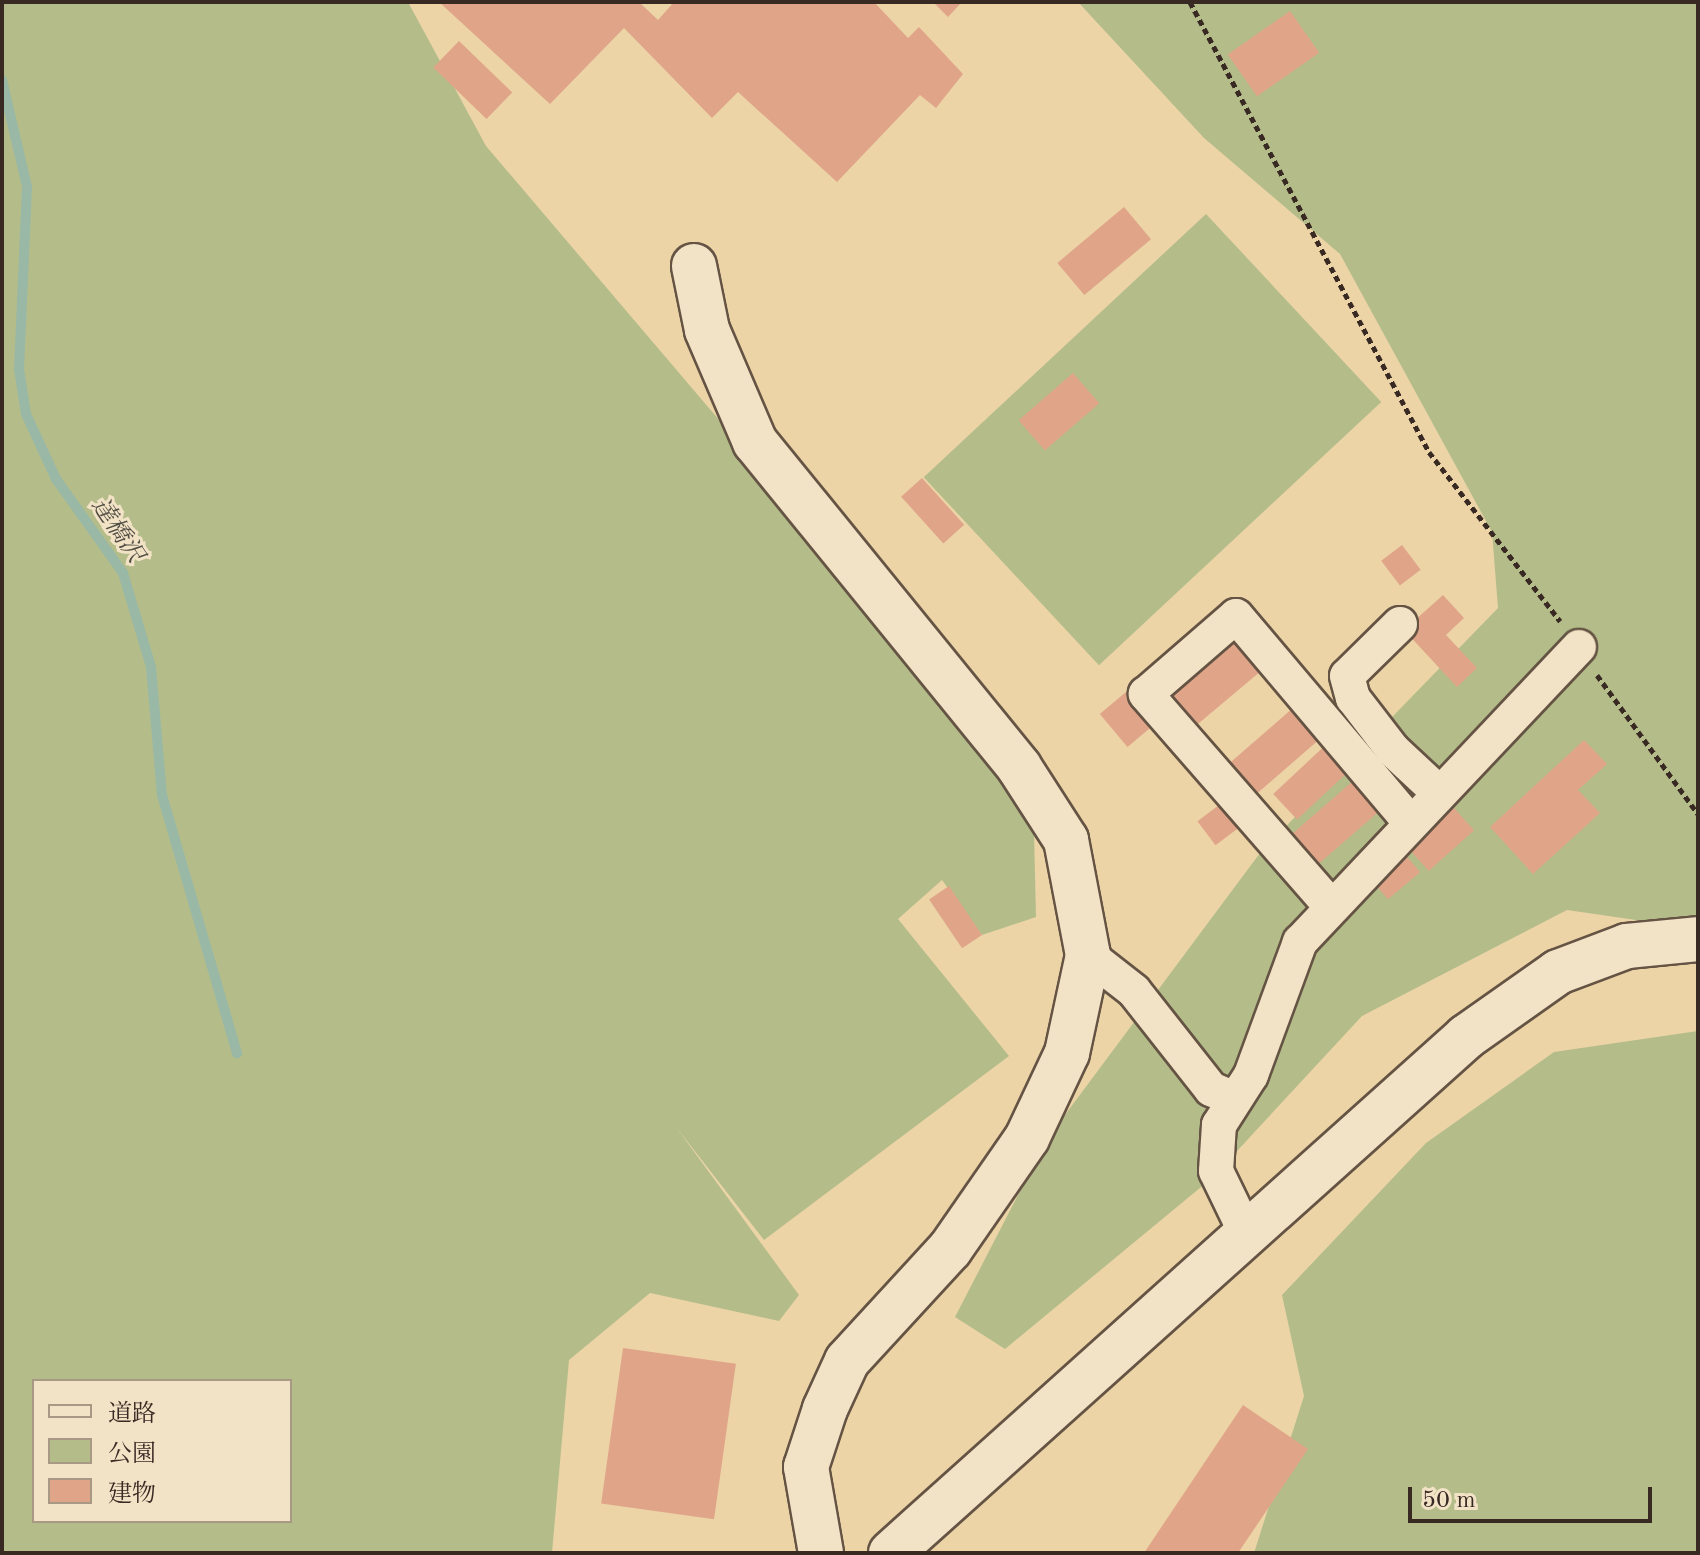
<!DOCTYPE html>
<meta charset="utf-8">
<style>
body{margin:0}
#map{position:relative;width:1700px;height:1555px;overflow:hidden;background:#ecd4a7;font-family:"Old Standard TT","Noto Serif JP",serif}
div>[style]{position:absolute}
.green>*{inset:0;background:#b4bd8a;transform-origin:0 0}
.stream>*{height:10px;margin:-5px;padding:0 5px;transform-origin:5px;border-radius:5px;background:#99b8a6}
.building>*{inset:0;background:#e0a488;transform-origin:0 0}
.path>*{height:5px;margin-top:-2.5px;transform-origin:0;background:repeating-linear-gradient(90deg,#382923 0 6px,transparent 0 10px)}
.roads{filter:drop-shadow(2px 0 #655444) drop-shadow(-2px 0 #655444) drop-shadow(0 2px #655444) drop-shadow(0 -2px #655444)}
.street>*{height:34px;margin:-17px;padding:0 17px;transform-origin:17px;border-radius:17px;background:#f3e3c6}
.secondary>*{height:44px;margin:-22px;padding:0 22px;transform-origin:22px;border-radius:22px;background:#f3e3c6}
span{translate:-50% -50%;white-space:nowrap;text-align:center;line-height:1.15;-webkit-text-stroke:6px #f3e3c6;paint-order:stroke}
.water-label{font-size:24px;color:#504d44;font-style:italic}
.frame{position:absolute;inset:0;border:4px solid #382923;pointer-events:none}
.legend{position:absolute;left:32px;top:1379px;width:260px;height:144px;box-sizing:border-box;background:#f3e3c6;border:2px solid #a89985;margin:0;padding:10px 14px;list-style:none;font-size:24px;color:#382923}
.legend li{display:flex;align-items:center;gap:16px;height:40px}
.legend b{width:40px;border:2px solid #a89985}
.scale{position:absolute;left:1408px;top:1487px;width:244px;height:36px;box-sizing:border-box;border:4px solid #382923;border-top:0;padding-left:10px;font-size:24px;line-height:28px;white-space:nowrap;color:#382923;-webkit-text-stroke:6px #f3e3c6;paint-order:stroke}
</style>
<div id="map">
<div class="green">
<i style="clip-path:polygon(evenodd,2px 2px,408px 2px,486px 146px,1033px 789px,1036px 917px,982px 935px,942px 880px,898px 919px,1009px 1056px,764px 1240px,676px 1127px,799px 1295px,779px 1321px,650px 1293px,569px 1360px,552px 1553px,2px 1553px,2px 2px,34px 1381px,290px 1381px,290px 1521px,34px 1521px,34px 1381px)"></i>
<i style="clip-path:polygon(1078px 2px,1698px 2px,1698px 929px,1567px 910px,1362px 1016px,1212px 1178px,1005px 1349px,955px 1317px,1047px 1139px,1260px 853px,1498px 608px,1492px 532px,1340px 254px,1204px 138px)"></i>
<i style="left:1206px;top:214px;width:257px;height:386px;rotate:47deg"></i>
<i style="clip-path:polygon(1698px 1031px,1698px 1553px,1254px 1553px,1304px 1396px,1282px 1295px,1426px 1143px,1554px 1052px)"></i>
</div>
<div class="stream">
<i style="left:2px;top:80px;width:110px;rotate:76.8deg"></i>
<i style="left:27px;top:187px;width:182px;rotate:92.5deg"></i>
<i style="left:19px;top:369px;width:46px;rotate:81.2deg"></i>
<i style="left:26px;top:414px;width:72px;rotate:65.2deg"></i>
<i style="left:56px;top:479px;width:115px;rotate:54.5deg"></i>
<i style="left:123px;top:573px;width:98px;rotate:73.4deg"></i>
<i style="left:151px;top:667px;width:128px;rotate:85.1deg"></i>
<i style="left:162px;top:795px;width:269px;rotate:73.8deg"></i>
</div>
<div class="building">
<i style="clip-path:polygon(439px 2px,639px 2px,658px 20px,674px 2px,874px 2px,908px 38px,919px 27px,963px 74px,936px 108px,920px 95px,837px 182px,738px 92px,712px 118px,624px 28px,550px 104px)"></i>
<i style="clip-path:polygon(933px 2px,962px 2px,948px 17px)"></i>
<i style="left:1290px;top:11px;width:51px;height:76px;rotate:55deg"></i>
<i style="left:459px;top:41px;width:74px;height:37px;rotate:44deg"></i>
<i style="left:1124px;top:207px;width:42px;height:87px;rotate:50deg"></i>
<i style="left:1073px;top:373px;width:40px;height:72px;rotate:49deg"></i>
<i style="left:922px;top:478px;width:63px;height:28px;rotate:48deg"></i>
<i style="left:1402px;top:545px;width:31px;height:26px;rotate:53deg"></i>
<i style="clip-path:polygon(1443px 595px,1464px 618px,1446px 635px,1477px 668px,1457px 687px,1404px 630px)"></i>
<i style="left:1241px;top:629px;width:45px;height:103px;rotate:50deg"></i>
<i style="left:1132px;top:687px;width:43px;height:42px;rotate:50deg"></i>
<i style="left:1301px;top:701px;width:41px;height:102px;rotate:49deg"></i>
<i style="left:1331px;top:740px;width:35px;height:79px;rotate:47deg"></i>
<i style="clip-path:polygon(1584px 740px,1607px 764px,1578px 790px,1600px 813px,1533px 874px,1490px 827px)"></i>
<i style="left:1361px;top:774px;width:40px;height:96px;rotate:49deg"></i>
<i style="left:1231px;top:796px;width:30px;height:42px;rotate:53deg"></i>
<i style="left:1454px;top:808px;width:30px;height:61px;rotate:48deg"></i>
<i style="left:1404px;top:853px;width:25px;height:42px;rotate:50deg"></i>
<i style="left:949px;top:886px;width:59px;height:24px;rotate:56deg"></i>
<i style="left:623px;top:1348px;width:114px;height:157px;rotate:8deg"></i>
<i style="clip-path:polygon(1243px 1405px,1308px 1449px,1238px 1553px,1144px 1553px)"></i>
</div>
<div class="path">
<i style="left:1190px;top:2px;width:510px;rotate:62.03deg"></i>
<i style="left:1429px;top:452px;width:214px;rotate:52.2deg"></i>
<i style="left:1597px;top:675px;width:172px;rotate:54deg"></i>
</div>
<div class="roads">
<div class="street">
<i style="left:1400px;top:624px;width:74px;rotate:135.5deg"></i>
<i style="left:1347px;top:676px;width:23px;rotate:75deg"></i>
<i style="left:1353px;top:698px;width:66px;rotate:52.4deg"></i>
<i style="left:1393px;top:750px;width:62px;rotate:43deg"></i>
<i style="left:1329px;top:904px;width:279px;rotate:-131.1deg"></i>
<i style="left:1146px;top:694px;width:119px;rotate:-40.9deg"></i>
<i style="left:1236px;top:616px;width:268px;rotate:49.8deg"></i>
<i style="left:1088px;top:955px;width:58px;rotate:38deg"></i>
<i style="left:1134px;top:991px;width:125px;rotate:51.8deg"></i>
<i style="left:1211px;top:1089px;width:26px;rotate:23deg"></i>
<i style="left:1247px;top:1235px;width:71px;rotate:-115.8deg"></i>
<i style="left:1216px;top:1171px;width:46px;rotate:-86.3deg"></i>
<i style="left:1219px;top:1125px;width:59px;rotate:-57.4deg"></i>
<i style="left:1251px;top:1075px;width:142px;rotate:-69.8deg"></i>
<i style="left:1300px;top:942px;width:406px;rotate:-46.6deg"></i>
</div>
<div class="secondary">
<i style="left:694px;top:266px;width:65px;rotate:78.5deg"></i>
<i style="left:707px;top:330px;width:122px;rotate:66.8deg"></i>
<i style="left:755px;top:442px;width:419px;rotate:50.9deg"></i>
<i style="left:1019px;top:767px;width:87px;rotate:57.2deg"></i>
<i style="left:1066px;top:840px;width:117px;rotate:79.2deg"></i>
<i style="left:1088px;top:955px;width:100px;rotate:102.1deg"></i>
<i style="left:1067px;top:1053px;width:94px;rotate:115.2deg"></i>
<i style="left:1027px;top:1138px;width:135px;rotate:124.7deg"></i>
<i style="left:950px;top:1249px;width:152px;rotate:132.6deg"></i>
<i style="left:847px;top:1361px;width:53px;rotate:114.6deg"></i>
<i style="left:825px;top:1409px;width:61px;rotate:108.1deg"></i>
<i style="left:806px;top:1467px;width:87px;rotate:80.1deg"></i>
<i style="left:891px;top:1553px;width:773px;rotate:-41.9deg"></i>
<i style="left:1466px;top:1037px;width:113px;rotate:-35.2deg"></i>
<i style="left:1558px;top:972px;width:74px;rotate:-20.6deg"></i>
<i style="left:1627px;top:946px;width:71px;rotate:-5.6deg"></i>
</div>
</div>
<div class="water-label">
<span style="left:116px;top:531px;rotate:56deg">達橋沢</span>
</div>
<div class="frame"></div>
<ul class="legend">
<li><b style="height:10px;background:#f3e3c6"></b>道路</li>
<li><b style="height:22px;background:#b4bd8a"></b>公園</li>
<li><b style="height:22px;background:#e0a488"></b>建物</li>
</ul>
<div class="scale">50 m</div>
</div>
